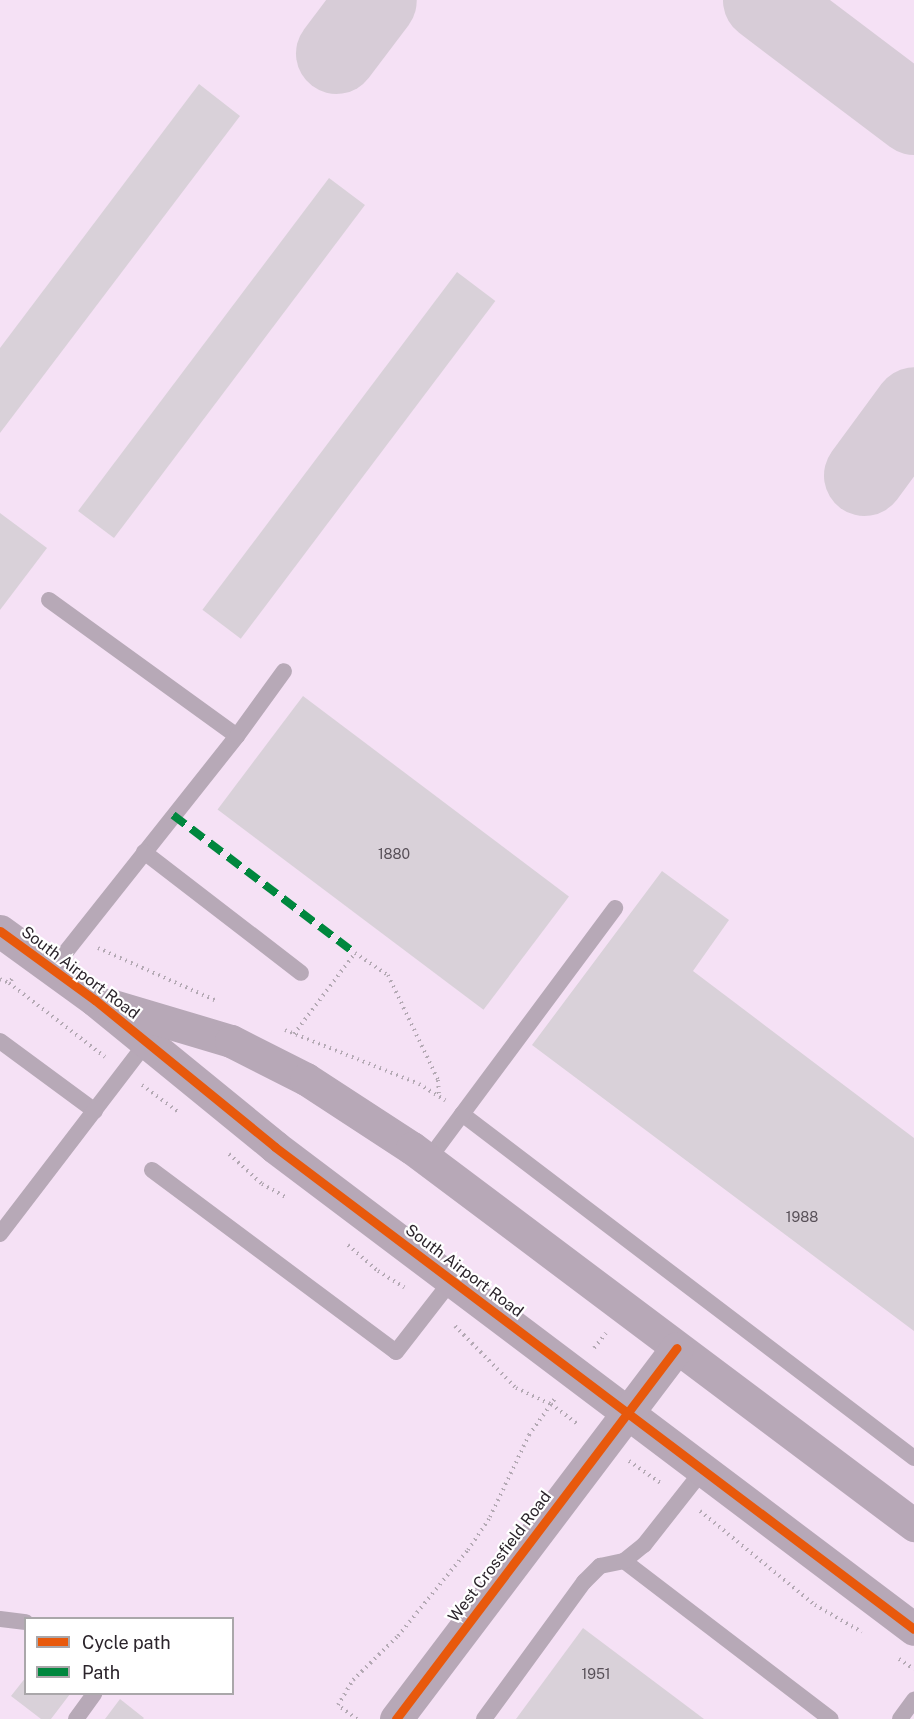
<!DOCTYPE html>
<style>
body{margin:0}
#map{position:relative;width:914px;height:1719px;overflow:hidden;background:#f5eaf5;font-family:"Public Sans",sans-serif}
div>[style]{position:absolute}
.built>*{inset:0;background:#f5e1f5}
.taxiway>*{height:81px;margin:-40.5px;padding:0 40.5px;transform-origin:40.5px;border-radius:40.5px;background:#d7ccd7}
.building>*{inset:0;background:#d9d1d9;transform-origin:0 0}
.path>*{height:4px;margin-top:-2px;transform-origin:0;background:repeating-linear-gradient(90deg,#b4a9b4 0 1.5px,transparent 0 6px)}
.lane>*{height:16px;margin:-8px;padding:0 8px;transform-origin:8px;border-radius:8px;background:#b7a9b7}
.secondary>*{height:33px;margin:-16.5px;padding:0 16.5px;transform-origin:16.5px;border-radius:16.5px;background:#b7a8b7}
.quiet>*{height:8px;margin-top:-4px;transform-origin:0;background:repeating-linear-gradient(90deg,#00873e 0 15px,transparent 0 23px)}
.cycleway>*{height:9px;margin:-4.5px;padding:0 4.5px;transform-origin:4.5px;border-radius:4.5px;background:#e8590c}
span{translate:-50% -50%;white-space:nowrap;text-align:center;line-height:1.15;-webkit-text-stroke:4.5px #fff;paint-order:stroke}
.number-label{font-size:14px;color:#585058}
.number-label span{-webkit-text-stroke-width:0}
.street-label{font-size:16px;color:#2b242b}
.legend{position:absolute;left:24px;top:1617px;width:210px;height:78px;box-sizing:border-box;background:#fff;border:2px solid #aaa7aa;margin:0;padding:8px 10px;list-style:none;font-size:18px;color:#2b242b}
.legend li{display:flex;align-items:center;gap:12px;height:30px}
.legend b{width:30px;border:2px solid #aaa7aa}
</style>
<div id="map">
<div class="built">
<i style="clip-path:polygon(evenodd,0 0,914px 0,914px 1719px,0 1719px,0 0,26px 1618px,232px 1618px,232px 1694px,26px 1694px,26px 1618px)"></i>
</div>
<div class="taxiway">
<i style="left:763px;top:0;width:189px;rotate:37.1deg"></i>
<i style="left:336px;top:53px;width:66px;rotate:-53deg"></i>
<i style="left:864px;top:475px;width:84px;rotate:-53.7deg"></i>
</div>
<div class="building">
<i style="clip-path:polygon(199px 84px,240px 116px,0 433px,0 348px)"></i>
<i style="left:329px;top:178px;width:45px;height:417px;rotate:37deg"></i>
<i style="left:457px;top:272px;width:48px;height:423px;rotate:37deg"></i>
<i style="clip-path:polygon(0 513px,47px 548px,0 610px)"></i>
<i style="left:303px;top:696px;width:333px;height:142px;rotate:37deg"></i>
<i style="clip-path:polygon(662px 871px,729px 920px,693px 971px,914px 1138px,914px 1331px,532px 1045px)"></i>
<i style="clip-path:polygon(583px 1628px,704px 1719px,516px 1719px)"></i>
<i style="clip-path:polygon(26px 1677px,26px 1694px,70px 1694px,51px 1719px,41px 1719px,11px 1696px)"></i>
<i style="clip-path:polygon(120px 1699px,144px 1718px,143px 1719px,105px 1719px)"></i>
</div>
<div class="path">
<i style="left:98px;top:948px;width:128px;rotate:24deg"></i>
<i style="left:0;top:979px;width:10px;rotate:24deg"></i>
<i style="left:12px;top:979px;width:5px;rotate:127deg"></i>
<i style="left:9px;top:983px;width:121px;rotate:37.6deg"></i>
<i style="left:285px;top:1030px;width:144px;rotate:21.9deg"></i>
<i style="left:419px;top:1084px;width:31px;rotate:32deg"></i>
<i style="left:294px;top:1034px;width:101px;rotate:-53deg"></i>
<i style="left:355px;top:953px;width:40px;rotate:34deg"></i>
<i style="left:388px;top:975px;width:116px;rotate:64.5deg"></i>
<i style="left:438px;top:1080px;width:14px;rotate:86deg"></i>
<i style="left:142px;top:1085px;width:44px;rotate:36.6deg"></i>
<i style="left:229px;top:1154px;width:45px;rotate:42.3deg"></i>
<i style="left:262px;top:1184px;width:26px;rotate:29deg"></i>
<i style="left:348px;top:1245px;width:40px;rotate:41deg"></i>
<i style="left:378px;top:1271px;width:31px;rotate:32deg"></i>
<i style="left:455px;top:1326px;width:87px;rotate:45.5deg"></i>
<i style="left:516px;top:1388px;width:38px;rotate:25deg"></i>
<i style="left:551px;top:1404px;width:35px;rotate:37deg"></i>
<i style="left:594px;top:1348px;width:19px;rotate:-51deg"></i>
<i style="left:629px;top:1461px;width:40px;rotate:34.9deg"></i>
<i style="left:700px;top:1511px;width:149px;rotate:39.3deg"></i>
<i style="left:815px;top:1605px;width:54px;rotate:29.9deg"></i>
<i style="left:899px;top:1659px;width:18px;rotate:34deg"></i>
<i style="left:357px;top:1719px;width:24px;rotate:-144deg"></i>
<i style="left:338px;top:1705px;width:29px;rotate:-59deg"></i>
<i style="left:353px;top:1680px;width:63px;rotate:-44.4deg"></i>
<i style="left:398px;top:1636px;width:111px;rotate:-50.9deg"></i>
<i style="left:468px;top:1550px;width:40px;rotate:-56deg"></i>
<i style="left:490px;top:1517px;width:91px;rotate:-64.6deg"></i>
<i style="left:529px;top:1435px;width:47px;rotate:-54.6deg"></i>
</div>
<div class="lane">
<i style="left:49px;top:600px;width:232px;rotate:35.9deg"></i>
<i style="left:237px;top:736px;width:298px;rotate:128.4deg"></i>
<i style="left:237px;top:736px;width:80px;rotate:-54.1deg"></i>
<i style="left:144px;top:852px;width:198px;rotate:37.6deg"></i>
<i style="left:0;top:1041px;width:118px;rotate:36.4deg"></i>
<i style="left:462px;top:1114px;width:568px;rotate:37.27deg"></i>
<i style="left:428px;top:1160px;width:314px;rotate:-53.4deg"></i>
<i style="left:152px;top:1170px;width:304px;rotate:36.7deg"></i>
<i style="left:396px;top:1352px;width:91px;rotate:-52.1deg"></i>
<i style="left:0;top:1234px;width:242px;rotate:-52.6deg"></i>
<i style="left:624px;top:1561px;width:260px;rotate:37.4deg"></i>
<i style="left:0;top:1619px;width:26px;rotate:7deg"></i>
<i style="left:76px;top:1719px;width:31px;rotate:-54deg"></i>
<i style="left:484px;top:1719px;width:170px;rotate:-53.9deg"></i>
<i style="left:584px;top:1582px;width:23px;rotate:-45deg"></i>
<i style="left:600px;top:1566px;width:25px;rotate:-12deg"></i>
<i style="left:624px;top:1561px;width:26px;rotate:-39deg"></i>
<i style="left:644px;top:1545px;width:95px;rotate:-51.8deg"></i>
<i style="left:900px;top:1719px;width:24px;rotate:-54deg"></i>
</div>
<div class="secondary">
<i style="left:0;top:931px;width:117px;rotate:36deg"></i>
<i style="left:95px;top:1000px;width:232px;rotate:39.2deg"></i>
<i style="left:275px;top:1147px;width:800px;rotate:37.03deg"></i>
<i style="left:110px;top:1005px;width:126px;rotate:16.6deg"></i>
<i style="left:231px;top:1041px;width:84px;rotate:26.9deg"></i>
<i style="left:306px;top:1079px;width:126px;rotate:33.1deg"></i>
<i style="left:412px;top:1148px;width:628px;rotate:36.91deg"></i>
<i style="left:396px;top:1719px;width:465px;rotate:-52.9deg"></i>
</div>
<div class="quiet">
<i style="left:173px;top:815px;width:228px;rotate:37.2deg"></i>
</div>
<div class="cycleway">
<i style="left:0;top:931px;width:117px;rotate:36deg"></i>
<i style="left:95px;top:1000px;width:232px;rotate:39.2deg"></i>
<i style="left:275px;top:1147px;width:800px;rotate:37.03deg"></i>
<i style="left:396px;top:1719px;width:465px;rotate:-52.9deg"></i>
</div>
<div class="number-label">
<span style="left:394px;top:854px">1880</span>
<span style="left:802px;top:1217px">1988</span>
<span style="left:596px;top:1674px">1951</span>
</div>
<div class="street-label">
<span style="left:80px;top:973px;rotate:37deg">South Airport Road</span>
<span style="left:464px;top:1271px;rotate:37deg">South Airport Road</span>
<span style="left:500px;top:1557px;rotate:-53deg">West Crossfield Road</span>
</div>
<ul class="legend">
<li><b style="height:8px;background:#e8590c"></b>Cycle path</li>
<li><b style="height:8px;background:#00873e"></b>Path</li>
</ul>
</div>
